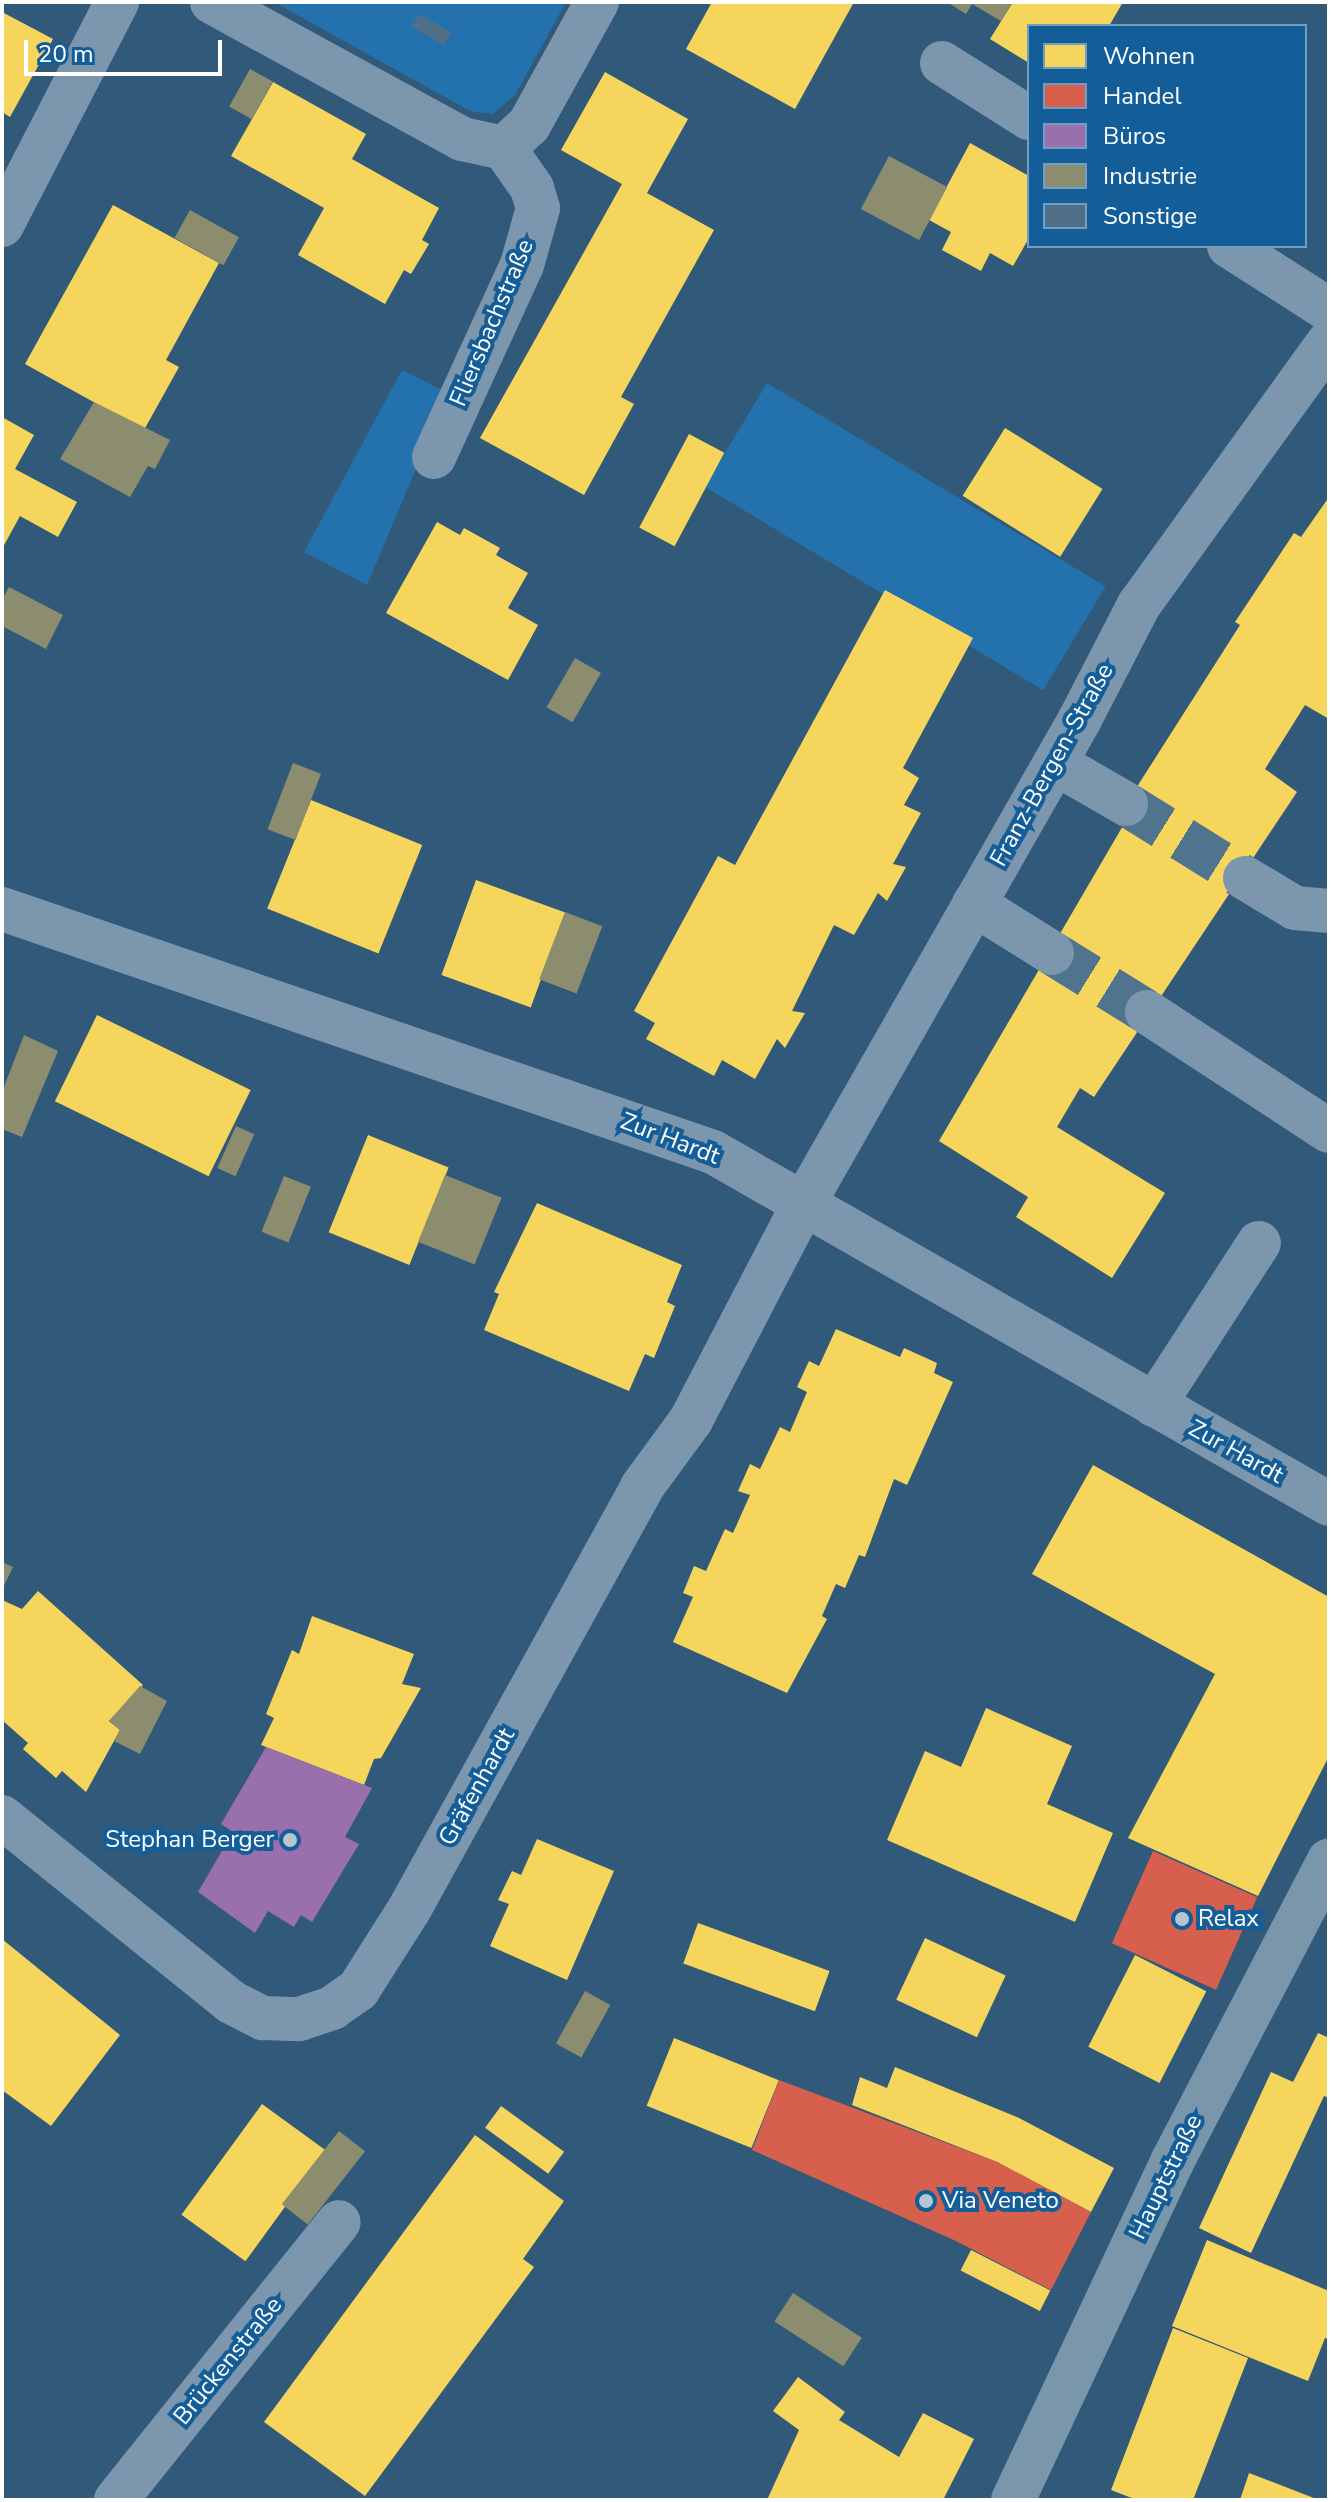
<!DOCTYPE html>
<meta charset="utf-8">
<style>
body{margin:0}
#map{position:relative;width:1331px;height:2502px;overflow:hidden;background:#315a7a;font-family:"Nunito Sans",sans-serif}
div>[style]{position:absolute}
.green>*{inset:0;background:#2472ad;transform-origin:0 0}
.homes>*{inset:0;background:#f6d55c;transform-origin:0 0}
.shops>*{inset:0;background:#d6604d;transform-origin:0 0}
.offices>*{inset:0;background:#9970ab}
.industry>*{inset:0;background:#8c8c6e;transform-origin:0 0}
.building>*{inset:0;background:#4f6f89;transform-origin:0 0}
.minor-tunnel>*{height:44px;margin-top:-22px;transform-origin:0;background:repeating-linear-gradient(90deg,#50738e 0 44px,transparent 0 66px)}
.minor>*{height:44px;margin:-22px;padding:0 22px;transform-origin:22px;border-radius:22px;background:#7c96ad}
.major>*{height:44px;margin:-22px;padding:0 22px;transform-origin:22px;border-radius:22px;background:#7996aa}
.dots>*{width:22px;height:22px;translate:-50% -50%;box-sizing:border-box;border:4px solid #135d98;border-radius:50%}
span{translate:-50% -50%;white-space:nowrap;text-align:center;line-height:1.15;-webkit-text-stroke:8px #135d98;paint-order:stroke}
.street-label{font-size:24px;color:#fff}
.poi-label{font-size:24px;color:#fff}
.right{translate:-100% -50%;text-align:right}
.left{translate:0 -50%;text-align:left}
.frame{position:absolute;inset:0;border:4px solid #fff;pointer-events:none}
.legend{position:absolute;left:1027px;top:24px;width:280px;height:224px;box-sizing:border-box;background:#135d98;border:2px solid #719ec1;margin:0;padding:10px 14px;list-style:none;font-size:24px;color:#fff}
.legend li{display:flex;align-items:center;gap:16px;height:40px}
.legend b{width:40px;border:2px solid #719ec1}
.scale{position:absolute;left:24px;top:40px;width:198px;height:36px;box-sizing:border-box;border:4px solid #fff;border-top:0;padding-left:10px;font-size:24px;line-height:28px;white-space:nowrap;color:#fff;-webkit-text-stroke:6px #135d98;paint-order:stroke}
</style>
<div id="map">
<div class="green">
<i style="clip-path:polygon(274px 2px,566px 2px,515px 95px,493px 114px,470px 111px)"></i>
<i style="clip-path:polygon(402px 370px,448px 393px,367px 585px,304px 552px)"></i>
<i style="left:767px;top:383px;width:395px;height:121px;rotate:31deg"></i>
</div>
<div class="homes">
<i style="clip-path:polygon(712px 2px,854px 2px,795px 109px,686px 49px)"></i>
<i style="clip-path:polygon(1013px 2px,1123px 2px,1109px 26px,1029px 26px,1029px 63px,990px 39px)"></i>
<i style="clip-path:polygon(2px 12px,53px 39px,10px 117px,2px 112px)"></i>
<i style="clip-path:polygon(605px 72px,688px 119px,647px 193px,714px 230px,621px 397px,634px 404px,584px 495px,480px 438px,622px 184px,561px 150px)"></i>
<i style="clip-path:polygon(273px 82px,366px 134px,352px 159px,439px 208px,422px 240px,429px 244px,411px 274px,404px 270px,385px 304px,298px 255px,324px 208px,231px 156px)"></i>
<i style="clip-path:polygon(970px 143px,1029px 176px,1029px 238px,1013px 266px,990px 253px,981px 271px,942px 250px,951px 232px,929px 220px)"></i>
<i style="clip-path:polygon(113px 205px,219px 263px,166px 360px,179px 367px,144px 430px,25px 364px)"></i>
<i style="clip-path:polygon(2px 417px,34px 435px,15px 469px,77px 502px,58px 537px,20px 516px,2px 549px)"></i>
<i style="left:1005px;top:428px;width:115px;height:80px;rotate:32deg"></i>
<i style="left:689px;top:434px;width:40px;height:106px;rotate:28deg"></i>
<i style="clip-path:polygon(1329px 497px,1329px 719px,1305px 705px,1265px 769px,1297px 792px,1094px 1097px,1080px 1088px,1057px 1127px,1165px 1193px,1112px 1278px,1016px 1217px,1028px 1197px,939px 1141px,1124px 824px,1126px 804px,1240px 625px,1235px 622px,1294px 533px,1301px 537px)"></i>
<i style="clip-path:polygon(437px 522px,460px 535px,464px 528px,500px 548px,496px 555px,528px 573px,508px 608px,538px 625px,508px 680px,386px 613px)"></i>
<i style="clip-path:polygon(885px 590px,973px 638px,903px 768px,919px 778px,904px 805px,921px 813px,893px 864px,906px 867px,887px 901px,878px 893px,854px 935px,834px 925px,792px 1011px,805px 1013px,785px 1048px,777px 1039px,755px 1079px,722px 1060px,714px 1076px,646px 1039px,655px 1023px,634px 1011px,718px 856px,735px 865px)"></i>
<i style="left:311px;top:800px;width:120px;height:117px;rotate:22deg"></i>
<i style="left:476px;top:880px;width:95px;height:101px;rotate:20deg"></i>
<i style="left:97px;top:1015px;width:171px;height:96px;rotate:26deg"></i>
<i style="left:368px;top:1135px;width:87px;height:105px;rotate:22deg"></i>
<i style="clip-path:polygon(537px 1203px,682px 1265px,667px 1302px,675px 1306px,654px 1358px,645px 1354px,629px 1391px,484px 1330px,499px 1294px,494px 1292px)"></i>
<i style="clip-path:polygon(836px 1329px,900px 1357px,904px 1348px,937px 1363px,934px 1373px,953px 1382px,907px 1485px,894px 1479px,865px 1557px,859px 1555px,845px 1588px,836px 1584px,822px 1616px,827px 1619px,787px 1693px,673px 1642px,693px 1597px,683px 1593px,694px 1566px,706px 1571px,725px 1529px,733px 1533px,750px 1495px,738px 1491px,750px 1464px,760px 1469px,780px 1427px,790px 1432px,807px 1392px,797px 1387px,809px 1361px,819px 1366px)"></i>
<i style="clip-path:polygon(1093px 1465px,1329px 1597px,1329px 1756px,1258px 1896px,1128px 1838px,1215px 1674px,1032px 1574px)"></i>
<i style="clip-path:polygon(38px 1591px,143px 1685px,109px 1721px,120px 1730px,86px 1792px,62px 1771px,56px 1778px,23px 1749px,28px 1743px,2px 1720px,2px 1600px,22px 1609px)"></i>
<i style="clip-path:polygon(312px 1616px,414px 1654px,402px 1684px,421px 1688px,381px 1758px,374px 1759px,364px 1785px,261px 1745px,274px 1718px,266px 1714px,292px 1650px,299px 1654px)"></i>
<i style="clip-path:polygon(986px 1708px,1072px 1746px,1047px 1804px,1113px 1833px,1075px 1922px,887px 1840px,925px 1751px,961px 1767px)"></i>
<i style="clip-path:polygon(537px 1839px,614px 1871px,567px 1980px,490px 1946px,509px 1904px,498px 1900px,512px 1871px,521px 1875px)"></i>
<i style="left:698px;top:1923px;width:140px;height:43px;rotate:20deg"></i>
<i style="left:925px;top:1938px;width:89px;height:68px;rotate:25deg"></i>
<i style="clip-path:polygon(2px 1939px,120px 2035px,51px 2126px,2px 2090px)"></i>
<i style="left:1135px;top:1955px;width:80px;height:103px;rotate:27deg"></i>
<i style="clip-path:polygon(1318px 2033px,1329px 2038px,1329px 2098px,1324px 2096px,1251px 2253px,1199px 2228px,1271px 2072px,1293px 2082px)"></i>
<i style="left:674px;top:2038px;width:113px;height:73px;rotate:22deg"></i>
<i style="clip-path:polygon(895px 2067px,1019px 2118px,1114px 2168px,1091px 2212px,997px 2162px,852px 2105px,860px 2077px,887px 2088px)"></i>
<i style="left:262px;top:2104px;width:79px;height:137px;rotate:36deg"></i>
<i style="left:501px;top:2106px;width:78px;height:27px;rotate:36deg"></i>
<i style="clip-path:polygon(475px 2135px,564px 2201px,523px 2259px,534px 2267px,365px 2496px,264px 2422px)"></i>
<i style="clip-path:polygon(1207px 2240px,1329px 2291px,1329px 2339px,1325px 2338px,1308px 2381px,1172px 2326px)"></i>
<i style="left:971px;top:2250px;width:89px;height:23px;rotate:27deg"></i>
<i style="clip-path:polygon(1173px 2328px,1248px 2358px,1193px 2500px,1137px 2500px,1111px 2490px)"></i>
<i style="clip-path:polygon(798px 2377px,845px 2412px,839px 2420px,899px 2457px,923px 2413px,974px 2439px,943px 2500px,767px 2500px,799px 2430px,773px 2411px)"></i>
<i style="clip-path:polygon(1249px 2473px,1319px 2500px,1240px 2500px)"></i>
</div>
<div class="shops">
<i style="left:1153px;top:1851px;width:114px;height:101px;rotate:24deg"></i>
<i style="clip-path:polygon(779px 2080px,997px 2162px,1091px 2212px,1051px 2290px,956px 2241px,752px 2150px)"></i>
</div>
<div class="offices">
<i style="clip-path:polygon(266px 1747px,372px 1788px,345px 1837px,359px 1844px,312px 1922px,301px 1915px,294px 1927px,268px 1911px,255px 1933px,198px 1892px,233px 1832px,221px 1824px)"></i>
</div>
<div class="industry">
<i style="clip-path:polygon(947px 2px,1013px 2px,1001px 21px,972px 4px,966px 14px)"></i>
<i style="left:250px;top:69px;width:26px;height:43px;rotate:29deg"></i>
<i style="left:889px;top:156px;width:66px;height:60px;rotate:28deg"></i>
<i style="left:190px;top:210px;width:56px;height:32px;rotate:29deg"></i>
<i style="clip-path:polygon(94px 402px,170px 440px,155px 469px,148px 466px,130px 497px,60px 459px)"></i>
<i style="clip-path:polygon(9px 587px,63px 615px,46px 649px,2px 626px,2px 600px)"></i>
<i style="left:575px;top:658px;width:30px;height:57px;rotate:30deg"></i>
<i style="left:293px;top:763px;width:30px;height:71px;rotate:21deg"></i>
<i style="left:565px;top:912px;width:40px;height:72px;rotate:21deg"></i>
<i style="clip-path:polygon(24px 1035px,58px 1051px,22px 1137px,2px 1129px,2px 1092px)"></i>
<i style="left:236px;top:1126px;width:20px;height:46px;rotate:24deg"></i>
<i style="left:445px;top:1175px;width:61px;height:72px;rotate:22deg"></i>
<i style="left:284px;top:1176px;width:29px;height:60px;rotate:22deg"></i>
<i style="clip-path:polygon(2px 1562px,13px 1567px,2px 1590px)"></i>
<i style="clip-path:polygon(140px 1686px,167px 1701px,140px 1754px,114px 1741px,120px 1730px,109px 1721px)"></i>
<i style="left:585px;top:1991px;width:29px;height:60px;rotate:29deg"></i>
<i style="left:339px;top:2131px;width:33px;height:93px;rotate:38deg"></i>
<i style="left:793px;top:2293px;width:82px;height:34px;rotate:33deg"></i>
</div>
<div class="building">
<i style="left:419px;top:14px;width:37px;height:15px;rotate:29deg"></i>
</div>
<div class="minor-tunnel">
<i style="left:1126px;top:804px;width:140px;rotate:31.9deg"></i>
<i style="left:1052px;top:953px;width:112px;rotate:31.8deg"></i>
</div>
<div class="minor">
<i style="left:212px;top:2px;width:285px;rotate:28.7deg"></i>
<i style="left:462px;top:139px;width:43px;rotate:12.1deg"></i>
<i style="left:504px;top:148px;width:34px;rotate:-43deg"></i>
<i style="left:529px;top:125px;width:141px;rotate:-61.1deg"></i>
<i style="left:942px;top:63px;width:103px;rotate:32.3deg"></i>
<i style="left:2px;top:225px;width:251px;rotate:-62.7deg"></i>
<i style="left:1229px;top:246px;width:119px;rotate:32.6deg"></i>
<i style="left:434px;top:457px;width:211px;rotate:-65.4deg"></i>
<i style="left:522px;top:265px;width:59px;rotate:-74.3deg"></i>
<i style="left:538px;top:208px;width:21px;rotate:-107deg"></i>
<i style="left:532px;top:188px;width:49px;rotate:-125deg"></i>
<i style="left:1055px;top:763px;width:82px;rotate:30deg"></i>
<i style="left:1245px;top:878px;width:58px;rotate:31deg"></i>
<i style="left:1295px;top:908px;width:34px;rotate:5deg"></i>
<i style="left:974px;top:904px;width:92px;rotate:32.1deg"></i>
<i style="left:2px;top:909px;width:751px;rotate:18.87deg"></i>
<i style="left:713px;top:1152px;width:709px;rotate:29.74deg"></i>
<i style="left:1147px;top:1012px;width:217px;rotate:33.2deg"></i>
<i style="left:1154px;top:1405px;width:193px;rotate:-57.1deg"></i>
<i style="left:2px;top:1817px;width:294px;rotate:38.9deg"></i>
<i style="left:231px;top:2002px;width:36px;rotate:27deg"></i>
<i style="left:263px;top:2018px;width:36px;rotate:2deg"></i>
<i style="left:299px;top:2019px;width:35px;rotate:-18deg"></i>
<i style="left:332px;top:2008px;width:32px;rotate:-35deg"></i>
<i style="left:358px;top:1990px;width:97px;rotate:-57.6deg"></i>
<i style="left:410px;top:1908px;width:481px;rotate:-61.1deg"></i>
<i style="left:642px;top:1487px;width:83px;rotate:-53.8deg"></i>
<i style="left:691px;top:1420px;width:242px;rotate:-62.5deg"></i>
<i style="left:803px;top:1205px;width:557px;rotate:-60.31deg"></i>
<i style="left:1079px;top:721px;width:131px;rotate:-62.7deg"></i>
<i style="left:1139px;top:605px;width:324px;rotate:-54.2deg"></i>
<i style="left:116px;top:2500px;width:356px;rotate:-51.3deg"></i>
</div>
<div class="major">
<i style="left:1013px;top:2500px;width:374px;rotate:-64.8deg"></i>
<i style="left:1172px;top:2162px;width:340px;rotate:-62.5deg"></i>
</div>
<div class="dots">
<i style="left:290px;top:1840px;background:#b7c5d0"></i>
<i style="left:1182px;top:1919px;background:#b7c5d0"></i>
<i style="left:926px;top:2201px;background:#b7c5d0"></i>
</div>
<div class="street-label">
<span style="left:492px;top:323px;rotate:-67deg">Fliersbachstraße</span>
<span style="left:1052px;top:765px;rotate:-61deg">Franz-Bergen-Straße</span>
<span style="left:670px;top:1139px;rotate:21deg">Zur Hardt</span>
<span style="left:1236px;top:1452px;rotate:29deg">Zur Hardt</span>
<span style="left:477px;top:1787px;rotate:-61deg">Gräfenhardt</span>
<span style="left:1166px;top:2177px;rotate:-64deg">Hauptstraße</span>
<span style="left:228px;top:2361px;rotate:-51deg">Brückenstraße</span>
</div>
<div class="poi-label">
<span class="right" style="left:274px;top:1840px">Stephan Berger</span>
<span class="left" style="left:1198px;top:1919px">Relax</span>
<span class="left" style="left:942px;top:2201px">Via Veneto</span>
</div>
<div class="frame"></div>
<ul class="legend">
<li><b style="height:22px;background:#f6d55c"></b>Wohnen</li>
<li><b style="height:22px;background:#d6604d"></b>Handel</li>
<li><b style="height:22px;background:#9970ab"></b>Büros</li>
<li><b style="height:22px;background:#8c8c6e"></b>Industrie</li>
<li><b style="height:22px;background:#4f6f89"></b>Sonstige</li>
</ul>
<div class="scale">20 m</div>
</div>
